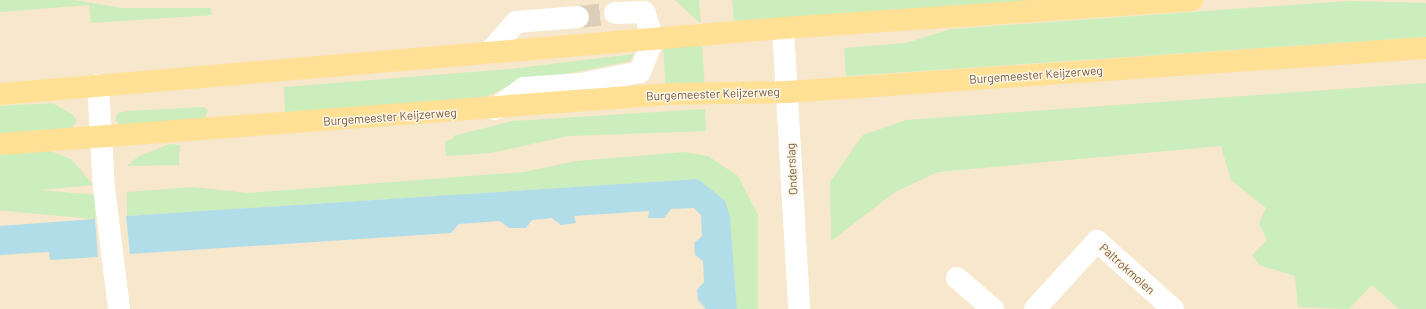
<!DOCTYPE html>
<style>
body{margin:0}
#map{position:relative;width:1426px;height:309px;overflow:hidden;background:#fef4de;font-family:Barlow,sans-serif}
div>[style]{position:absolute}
.residential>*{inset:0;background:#f7e7cc;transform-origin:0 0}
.green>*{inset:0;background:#ccedbc;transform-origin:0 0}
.water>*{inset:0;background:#b1dde9}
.minor-tunnel>*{height:22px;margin-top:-11px;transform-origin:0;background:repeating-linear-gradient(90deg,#dcceb8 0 22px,transparent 0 33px)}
.minor>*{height:22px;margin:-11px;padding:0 11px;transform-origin:11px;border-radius:11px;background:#fff}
.major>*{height:22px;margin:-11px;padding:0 11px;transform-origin:11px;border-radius:11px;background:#ffe094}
span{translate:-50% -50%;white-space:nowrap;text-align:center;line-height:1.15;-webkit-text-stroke:3px #fff7e6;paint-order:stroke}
.street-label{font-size:12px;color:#765a44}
</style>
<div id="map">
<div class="residential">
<i style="left:0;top:0;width:1426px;height:309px"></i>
</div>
<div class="green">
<i style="clip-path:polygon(0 0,74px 0,122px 8px,211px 8px,212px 15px,91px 23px,89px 5px,0 12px)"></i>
<i style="clip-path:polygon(675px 0,699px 0,701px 23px,694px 18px)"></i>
<i style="clip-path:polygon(732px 0,1038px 0,734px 21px)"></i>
<i style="clip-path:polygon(1348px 1px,1426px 3px,1426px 37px,846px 76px,844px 48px,906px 43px,951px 29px)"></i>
<i style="left:702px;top:45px;width:42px;height:39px;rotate:86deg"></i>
<i style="clip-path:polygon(634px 54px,630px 61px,511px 85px,475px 102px,285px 114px,284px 87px,510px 69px)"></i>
<i style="clip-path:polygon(1426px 83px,1426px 309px,1399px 309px,1372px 285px,1349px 309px,1298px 307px,1295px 276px,1259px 265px,1252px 255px,1267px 240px,1259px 223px,1266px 208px,1231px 180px,1221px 146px,938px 172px,895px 192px,831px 241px,830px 182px,863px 135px,906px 120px)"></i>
<i style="clip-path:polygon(52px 103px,72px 114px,77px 121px,74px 125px,70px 129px,0 134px,0 106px)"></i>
<i style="clip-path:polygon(204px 107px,208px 111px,203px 121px,120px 126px,115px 119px,118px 113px,128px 111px)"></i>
<i style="clip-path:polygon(705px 109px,706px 131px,568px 136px,491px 153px,446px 156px,445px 141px,453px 139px,453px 136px,513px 121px)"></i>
<i style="clip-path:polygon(170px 144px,180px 145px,179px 165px,127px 166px,139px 156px)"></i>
<i style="clip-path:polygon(51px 151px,72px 160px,93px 185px,0 194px,0 154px)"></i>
<i style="clip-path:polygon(684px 152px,708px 156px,738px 176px,758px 215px,758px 309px,737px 309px,730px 217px,698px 179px,127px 216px,127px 192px,193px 187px,248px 193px,524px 172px,576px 161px)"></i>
<i style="left:97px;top:195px;width:24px;height:97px;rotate:95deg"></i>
</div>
<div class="water">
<i style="clip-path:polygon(698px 179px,725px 201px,730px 217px,737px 309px,706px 309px,698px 300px,697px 290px,704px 282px,703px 261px,695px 255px,694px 243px,702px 236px,701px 215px,694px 208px,671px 209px,664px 218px,648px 218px,649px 211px,574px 216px,576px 223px,561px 225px,552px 218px,532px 220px,526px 228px,509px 228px,500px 221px,459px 224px,451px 233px,130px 254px,126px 216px)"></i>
<i style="clip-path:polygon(95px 219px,98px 257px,50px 260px,49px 252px,0 255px,0 226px)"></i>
</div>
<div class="minor-tunnel">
<i style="left:578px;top:17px;width:37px;rotate:-6deg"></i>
</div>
<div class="minor">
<i style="left:783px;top:28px;width:281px;rotate:86.7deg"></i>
<i style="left:489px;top:53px;width:41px;rotate:-48.9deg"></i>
<i style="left:516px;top:22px;width:62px;rotate:-4.6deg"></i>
<i style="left:98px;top:85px;width:103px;rotate:86.7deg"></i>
<i style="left:104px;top:188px;width:122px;rotate:82.9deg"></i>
<i style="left:495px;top:109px;width:36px;rotate:-36deg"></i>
<i style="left:524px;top:88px;width:57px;rotate:-4deg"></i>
<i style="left:581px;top:84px;width:60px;rotate:-11.5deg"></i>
<i style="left:640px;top:72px;width:35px;rotate:-68deg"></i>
<i style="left:653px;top:39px;width:28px;rotate:-108deg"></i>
<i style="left:644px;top:12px;width:29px;rotate:178deg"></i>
<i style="left:957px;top:278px;width:48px;rotate:40.7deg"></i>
<i style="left:1035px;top:309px;width:92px;rotate:-47.6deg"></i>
<i style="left:1097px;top:241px;width:102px;rotate:41.8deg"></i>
</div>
<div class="major">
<i style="left:0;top:94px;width:786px;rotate:-4.82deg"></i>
<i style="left:783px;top:28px;width:410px;rotate:-3.9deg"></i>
<i style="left:0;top:144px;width:671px;rotate:-4.27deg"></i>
<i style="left:669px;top:94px;width:118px;rotate:-1deg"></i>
<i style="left:787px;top:92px;width:641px;rotate:-3.94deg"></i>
</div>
<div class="street-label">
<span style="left:1036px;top:75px;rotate:-4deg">Burgemeester Keijzerweg</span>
<span style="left:713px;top:94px;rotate:-2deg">Burgemeester Keijzerweg</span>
<span style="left:390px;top:117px;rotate:-4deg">Burgemeester Keijzerweg</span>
<span style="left:792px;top:169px;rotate:-93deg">Onderslag</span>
<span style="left:1127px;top:269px;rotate:42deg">Paltrokmolen</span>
</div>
</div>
